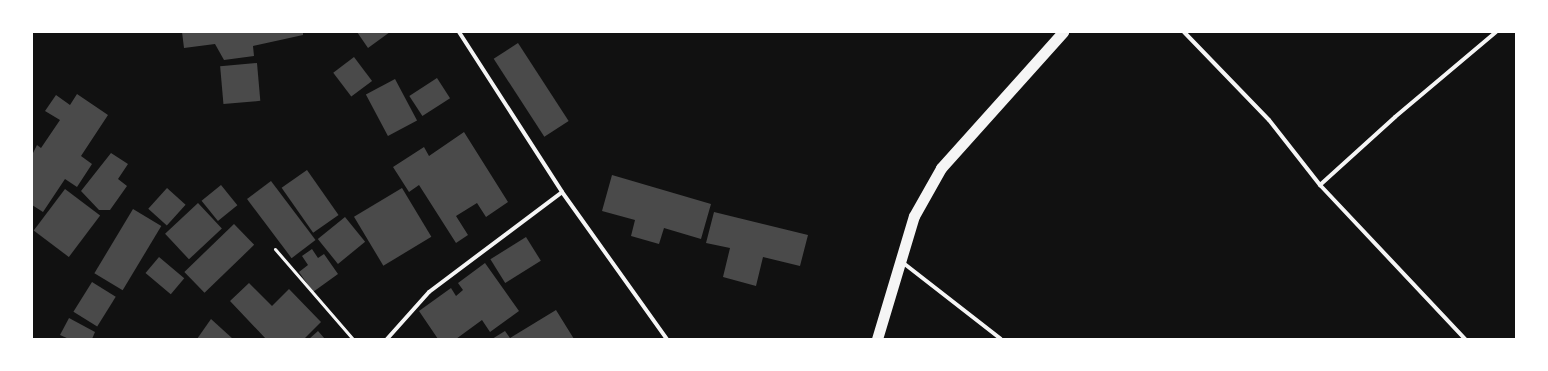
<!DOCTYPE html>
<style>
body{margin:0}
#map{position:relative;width:1548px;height:371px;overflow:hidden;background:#111;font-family:"Fira Sans Condensed",sans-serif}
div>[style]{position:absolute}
.building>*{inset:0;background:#4a4a4a;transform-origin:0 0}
.service>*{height:3px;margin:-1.5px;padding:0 1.5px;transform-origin:1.5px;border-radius:1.5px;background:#f5f5f5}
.minor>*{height:4px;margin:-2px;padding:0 2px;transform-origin:2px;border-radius:2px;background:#f5f5f5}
.trunk>*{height:11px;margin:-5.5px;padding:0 5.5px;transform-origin:5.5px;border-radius:5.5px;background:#f5f5f5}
span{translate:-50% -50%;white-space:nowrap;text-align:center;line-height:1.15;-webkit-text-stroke:3px #fff;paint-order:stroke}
.frame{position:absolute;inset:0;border:33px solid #fff;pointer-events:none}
</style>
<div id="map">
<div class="building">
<i style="clip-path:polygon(182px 32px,303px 32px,303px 35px,253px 46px,254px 56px,224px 60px,215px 44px,184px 48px)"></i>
<i style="clip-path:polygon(357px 32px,390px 32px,368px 48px)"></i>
<i style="left:518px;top:43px;width:93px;height:29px;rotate:57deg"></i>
<i style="left:354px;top:57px;width:30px;height:26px;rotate:53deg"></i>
<i style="left:257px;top:63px;width:38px;height:37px;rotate:85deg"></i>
<i style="left:437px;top:78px;width:24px;height:33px;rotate:57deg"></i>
<i style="left:395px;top:79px;width:47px;height:33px;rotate:62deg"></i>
<i style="clip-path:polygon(77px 94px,108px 115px,81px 156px,92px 164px,77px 187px,65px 179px,43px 212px,32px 205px,32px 155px,37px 145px,41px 148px,60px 120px,45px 111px,56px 95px,70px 105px)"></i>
<i style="clip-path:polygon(464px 132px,508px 202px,486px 217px,477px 203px,456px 216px,468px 235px,456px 243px,419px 185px,409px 192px,393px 167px,424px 147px,429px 156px)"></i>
<i style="clip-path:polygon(111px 153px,128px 164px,118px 179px,127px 186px,110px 210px,99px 210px,81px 191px)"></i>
<i style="left:307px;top:170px;width:55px;height:31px;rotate:55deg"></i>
<i style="clip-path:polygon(612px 175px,711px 204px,701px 239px,664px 228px,659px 244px,631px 236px,635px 220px,602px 211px)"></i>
<i style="left:271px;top:181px;width:74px;height:30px;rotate:53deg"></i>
<i style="left:221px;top:185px;width:26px;height:25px;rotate:51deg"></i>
<i style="left:167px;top:188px;width:25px;height:28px;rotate:42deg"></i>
<i style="left:402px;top:188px;width:57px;height:56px;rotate:59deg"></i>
<i style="left:65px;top:189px;width:44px;height:52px;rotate:37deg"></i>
<i style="left:198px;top:203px;width:35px;height:45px;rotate:47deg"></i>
<i style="left:133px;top:209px;width:33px;height:75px;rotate:31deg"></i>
<i style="clip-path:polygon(714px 212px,808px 235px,800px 266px,763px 257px,756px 286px,723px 277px,730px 248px,706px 243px)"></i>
<i style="left:345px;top:217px;width:32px;height:35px;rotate:51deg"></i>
<i style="left:234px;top:224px;width:29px;height:69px;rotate:46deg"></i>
<i style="left:526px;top:237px;width:28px;height:42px;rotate:58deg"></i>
<i style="clip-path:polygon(312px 249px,318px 258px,324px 254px,338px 274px,313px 292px,299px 272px,308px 265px,302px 256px)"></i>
<i style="left:159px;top:257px;width:33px;height:21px;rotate:40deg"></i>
<i style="clip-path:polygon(485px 263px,519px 311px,490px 332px,482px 320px,456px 339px,438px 339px,419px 311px,451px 288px,456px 296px,463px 290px,458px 283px)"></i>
<i style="left:92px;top:282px;width:28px;height:35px;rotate:32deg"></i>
<i style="clip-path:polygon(249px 283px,272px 306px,289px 289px,321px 322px,304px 339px,266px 339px,230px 301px)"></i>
<i style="clip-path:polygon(556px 310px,574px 339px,492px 339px,505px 331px,510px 338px)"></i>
<i style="clip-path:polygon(69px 318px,95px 332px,92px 339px,69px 339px,60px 335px)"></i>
<i style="clip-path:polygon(211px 319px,233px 339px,197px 339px)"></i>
<i style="clip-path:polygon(318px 331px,325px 339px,309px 339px)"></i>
</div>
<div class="service">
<i style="left:275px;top:249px;width:119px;rotate:49.1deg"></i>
</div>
<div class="minor">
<i style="left:459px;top:32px;width:190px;rotate:57.2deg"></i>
<i style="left:562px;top:192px;width:181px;rotate:54.5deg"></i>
<i style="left:1184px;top:32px;width:122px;rotate:46deg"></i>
<i style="left:1269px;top:120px;width:83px;rotate:51.9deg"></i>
<i style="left:1320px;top:185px;width:212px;rotate:46.7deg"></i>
<i style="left:1320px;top:185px;width:101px;rotate:-42.2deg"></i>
<i style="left:1395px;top:117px;width:132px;rotate:-40.1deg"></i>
<i style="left:902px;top:262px;width:125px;rotate:37.9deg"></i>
<i style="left:387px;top:339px;width:63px;rotate:-48.2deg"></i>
<i style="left:429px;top:292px;width:166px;rotate:-36.9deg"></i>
</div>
<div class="trunk">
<i style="left:877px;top:339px;width:128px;rotate:-73.3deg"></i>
<i style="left:914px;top:216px;width:55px;rotate:-60.6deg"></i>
<i style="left:941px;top:168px;width:183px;rotate:-48.1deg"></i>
</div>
<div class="frame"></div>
</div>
